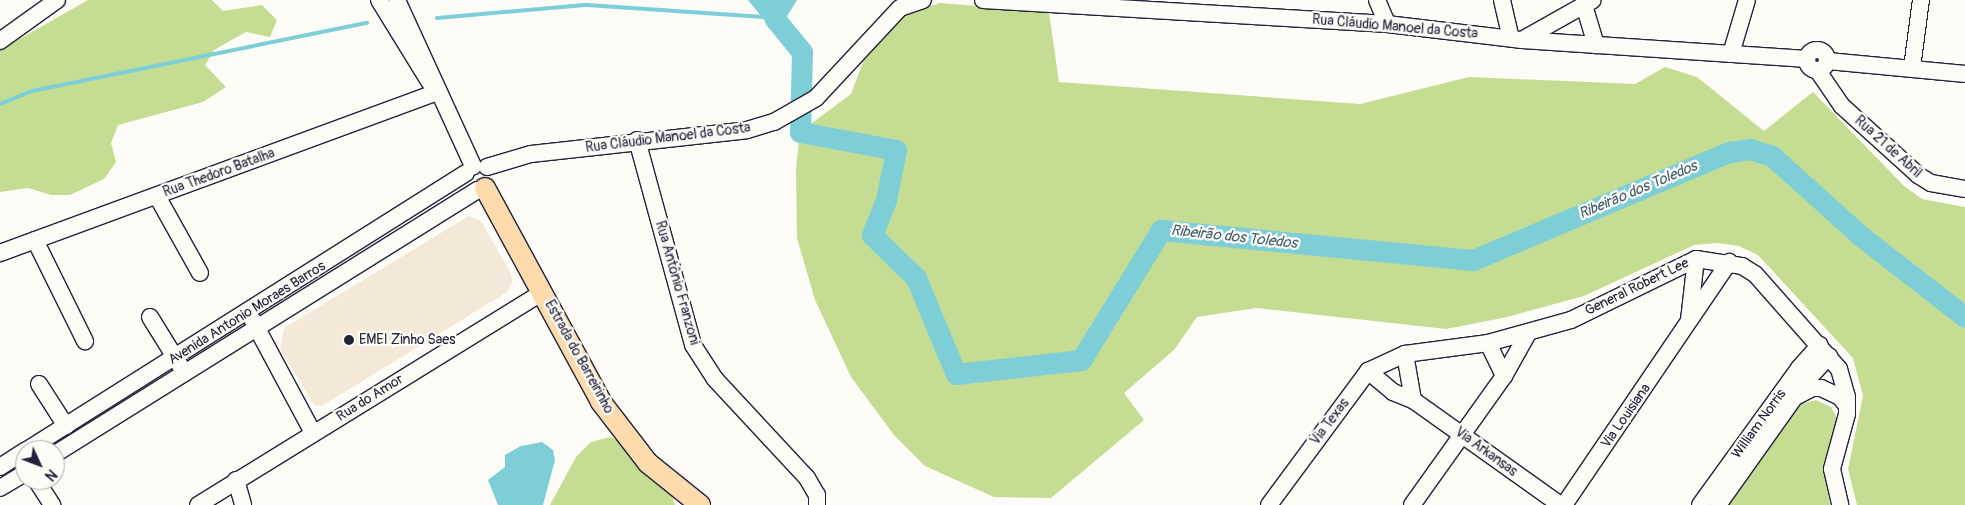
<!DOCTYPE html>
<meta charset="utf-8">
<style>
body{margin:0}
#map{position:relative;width:1965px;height:505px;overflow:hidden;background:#fdfcf7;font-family:Pangolin,sans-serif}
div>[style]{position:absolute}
.built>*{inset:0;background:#f4e9d8}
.green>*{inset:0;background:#c5dd93}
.water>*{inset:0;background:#7dced6}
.stream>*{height:4px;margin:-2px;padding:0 2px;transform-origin:2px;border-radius:2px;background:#7dced6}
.river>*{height:21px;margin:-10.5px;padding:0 10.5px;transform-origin:10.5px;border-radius:10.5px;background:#7dced6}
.roads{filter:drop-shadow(1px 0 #22223b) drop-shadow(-1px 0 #22223b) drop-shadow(0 1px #22223b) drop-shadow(0 -1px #22223b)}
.minor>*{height:16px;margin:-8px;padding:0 8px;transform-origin:8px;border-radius:8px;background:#fdfcf7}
.minor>.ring{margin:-8px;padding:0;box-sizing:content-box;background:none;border:16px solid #fdfcf7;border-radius:50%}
.major>*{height:20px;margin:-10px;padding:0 10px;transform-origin:10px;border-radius:10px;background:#fedbac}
.dots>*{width:14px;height:14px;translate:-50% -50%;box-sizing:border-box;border:2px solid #fdfcf7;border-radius:50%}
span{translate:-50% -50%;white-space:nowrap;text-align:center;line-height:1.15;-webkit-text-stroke:4.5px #fdfcf7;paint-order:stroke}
.street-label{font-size:14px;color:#22223b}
.poi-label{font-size:14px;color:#22223b}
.left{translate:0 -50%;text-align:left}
.water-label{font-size:15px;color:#425e71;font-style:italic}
.north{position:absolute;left:15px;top:440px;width:50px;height:50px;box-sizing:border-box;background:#fdfcf7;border:1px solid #a5a5ac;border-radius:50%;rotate:133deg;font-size:14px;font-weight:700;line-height:20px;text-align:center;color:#22223b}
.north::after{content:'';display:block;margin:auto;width:18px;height:22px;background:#22223b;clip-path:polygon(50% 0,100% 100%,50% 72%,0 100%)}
</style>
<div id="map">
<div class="built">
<i style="clip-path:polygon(469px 216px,481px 221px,509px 270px,513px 280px,507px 292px,322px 406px,314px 405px,280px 349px,284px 328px)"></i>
</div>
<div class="green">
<i style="clip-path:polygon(88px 0,212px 0,223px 11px,262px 5px,277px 20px,270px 37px,246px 32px,214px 50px,205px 65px,226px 87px,203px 102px,118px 125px,111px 143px,116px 162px,104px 179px,70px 195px,51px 195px,28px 188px,0 192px,0 50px)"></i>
<i style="clip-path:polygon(940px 3px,1049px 12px,1059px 82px,1360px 104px,1469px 77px,1635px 84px,1665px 67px,1697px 77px,1764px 131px,1813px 92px,1904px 186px,1922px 199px,1965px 207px,1965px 505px,1857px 505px,1848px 469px,1863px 396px,1853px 358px,1758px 255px,1739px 246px,1718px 243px,1694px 245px,1584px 296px,1507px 317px,1446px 329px,1256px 308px,1197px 317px,1174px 350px,1124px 393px,1144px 420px,1051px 498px,994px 497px,925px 466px,894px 435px,851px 377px,815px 300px,797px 238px,796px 169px,800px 132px,851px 94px,866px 54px,905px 14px)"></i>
<i style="clip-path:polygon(1816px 400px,1831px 407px,1837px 418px,1823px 466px,1830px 505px,1728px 505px,1795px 406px)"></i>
<i style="clip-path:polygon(610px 437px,627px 444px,670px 489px,675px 505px,550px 505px,576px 457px,591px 442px)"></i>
</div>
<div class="water">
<i style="clip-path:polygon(748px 0,797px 0,781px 26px,769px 26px)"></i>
<i style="clip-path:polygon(542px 442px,553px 450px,555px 460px,543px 505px,498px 505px,488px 480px,505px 467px,505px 455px,521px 446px)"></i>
</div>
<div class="stream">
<i style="left:437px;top:18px;width:151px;rotate:-5deg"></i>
<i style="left:587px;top:5px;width:177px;rotate:3.9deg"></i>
<i style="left:0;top:104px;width:35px;rotate:-22deg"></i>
<i style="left:32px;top:91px;width:342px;rotate:-11.5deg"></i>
</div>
<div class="river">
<i style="left:774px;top:0;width:19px;rotate:87deg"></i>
<i style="left:775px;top:19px;width:43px;rotate:50.7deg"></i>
<i style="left:802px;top:52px;width:80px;rotate:91.4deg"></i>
<i style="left:800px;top:132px;width:98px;rotate:10.6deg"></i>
<i style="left:896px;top:150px;width:51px;rotate:101.3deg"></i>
<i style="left:886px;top:200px;width:38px;rotate:112deg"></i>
<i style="left:872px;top:235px;width:62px;rotate:44.3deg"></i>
<i style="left:916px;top:278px;width:104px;rotate:67.4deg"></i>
<i style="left:956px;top:374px;width:126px;rotate:-6.4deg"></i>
<i style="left:1081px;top:360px;width:153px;rotate:-58.4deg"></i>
<i style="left:1161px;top:230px;width:313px;rotate:5.5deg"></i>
<i style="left:1473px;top:260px;width:278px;rotate:-22.9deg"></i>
<i style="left:1729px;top:152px;width:21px;rotate:-8deg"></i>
<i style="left:1750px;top:149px;width:23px;rotate:18deg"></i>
<i style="left:1772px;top:156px;width:121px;rotate:42deg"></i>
<i style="left:1862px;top:237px;width:130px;rotate:37.8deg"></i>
</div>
<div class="roads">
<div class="minor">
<i style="left:379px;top:0;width:97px;rotate:58.4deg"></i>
<i style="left:397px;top:0;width:183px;rotate:65.4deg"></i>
<i style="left:983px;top:0;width:405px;rotate:3.4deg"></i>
<i style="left:1387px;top:24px;width:136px;rotate:6.8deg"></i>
<i style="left:1522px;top:40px;width:286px;rotate:3.8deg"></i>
<i style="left:1377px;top:0;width:26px;rotate:67deg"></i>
<i style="left:1502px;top:0;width:39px;rotate:77deg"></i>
<i style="left:1584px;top:5px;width:42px;rotate:73.3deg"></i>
<i style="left:1522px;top:40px;width:81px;rotate:-29.4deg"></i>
<i style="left:0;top:41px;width:70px;rotate:-35.7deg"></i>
<i class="ring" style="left:1807px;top:50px;width:4px;height:4px"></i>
<i style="left:1731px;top:54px;width:56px;rotate:-73.5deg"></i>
<i style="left:1828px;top:61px;width:138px;rotate:5.4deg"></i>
<i style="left:1912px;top:68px;width:69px;rotate:-82.5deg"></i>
<i style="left:1818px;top:71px;width:42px;rotate:55.6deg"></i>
<i style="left:1842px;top:106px;width:103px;rotate:42.2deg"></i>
<i style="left:1918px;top:175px;width:15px;rotate:32deg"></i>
<i style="left:1931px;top:183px;width:35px;rotate:10deg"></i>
<i style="left:637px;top:140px;width:213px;rotate:74.7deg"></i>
<i style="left:693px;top:345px;width:40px;rotate:57.1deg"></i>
<i style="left:715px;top:379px;width:135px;rotate:47.1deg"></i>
<i style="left:807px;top:478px;width:20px;rotate:60deg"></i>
<i style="left:817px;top:495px;width:10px;rotate:90deg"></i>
<i style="left:487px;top:167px;width:46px;rotate:-16.5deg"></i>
<i style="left:531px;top:154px;width:217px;rotate:-6.3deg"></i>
<i style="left:747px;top:130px;width:28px;rotate:-17deg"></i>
<i style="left:774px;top:122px;width:48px;rotate:-29.7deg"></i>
<i style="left:816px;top:98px;width:123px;rotate:-47deg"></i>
<i style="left:900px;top:8px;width:24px;rotate:-19deg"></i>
<i style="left:157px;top:196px;width:88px;rotate:60.8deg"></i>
<i style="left:35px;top:240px;width:113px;rotate:63.7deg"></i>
<i style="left:0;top:253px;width:466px;rotate:-20.2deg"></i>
<i style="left:150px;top:317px;width:59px;rotate:58.2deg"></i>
<i style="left:252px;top:319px;width:129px;rotate:61.8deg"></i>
<i style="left:1689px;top:320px;width:61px;rotate:-83.5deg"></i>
<i style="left:1488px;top:343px;width:37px;rotate:64deg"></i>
<i style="left:1405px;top:354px;width:47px;rotate:80.1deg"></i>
<i style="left:1368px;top:371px;width:33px;rotate:40deg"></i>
<i style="left:1393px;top:392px;width:22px;rotate:22deg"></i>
<i style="left:1413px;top:400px;width:181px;rotate:35.5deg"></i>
<i style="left:39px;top:384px;width:50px;rotate:57.3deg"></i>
<i style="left:1795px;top:397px;width:20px;rotate:-27deg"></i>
<i style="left:1813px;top:388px;width:8px"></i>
<i style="left:1821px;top:388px;width:21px;rotate:25deg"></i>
<i style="left:1840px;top:397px;width:11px;rotate:52deg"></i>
<i style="left:27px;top:450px;width:519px;rotate:-32.25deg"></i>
<i style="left:55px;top:454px;width:498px;rotate:-32deg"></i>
<i style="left:0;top:467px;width:30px;rotate:-33deg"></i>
<i style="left:36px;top:480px;width:30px;rotate:57deg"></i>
<i style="left:236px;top:480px;width:26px;rotate:74deg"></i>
<i style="left:0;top:488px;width:29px;rotate:-31deg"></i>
<i style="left:198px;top:505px;width:405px;rotate:-31.7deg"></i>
<i style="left:1269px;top:505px;width:167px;rotate:-53.5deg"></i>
<i style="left:1368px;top:371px;width:41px;rotate:-24.7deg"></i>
<i style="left:1405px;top:354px;width:84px;rotate:-7.5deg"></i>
<i style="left:1488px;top:343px;width:86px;rotate:-15.5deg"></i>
<i style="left:1571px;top:320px;width:139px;rotate:-26deg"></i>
<i style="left:1696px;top:259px;width:47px;rotate:8.7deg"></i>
<i style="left:1742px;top:266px;width:15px;rotate:32deg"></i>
<i style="left:1755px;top:274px;width:127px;rotate:48.5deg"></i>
<i style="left:1839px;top:369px;width:29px;rotate:74deg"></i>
<i style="left:1847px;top:397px;width:17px;rotate:90deg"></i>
<i style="left:1847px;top:414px;width:57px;rotate:105.3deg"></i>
<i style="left:1832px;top:469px;width:37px;rotate:77deg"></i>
<i style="left:1412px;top:505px;width:158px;rotate:-54.5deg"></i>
<i style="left:1504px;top:376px;width:49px;rotate:-60.8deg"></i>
<i style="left:1564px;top:505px;width:294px;rotate:-55.8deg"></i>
<i style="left:1700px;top:505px;width:169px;rotate:-54.1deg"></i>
<i style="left:1799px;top:368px;width:31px;rotate:-48deg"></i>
<i style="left:1718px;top:505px;width:152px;rotate:-54.6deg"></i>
<i style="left:1806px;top:381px;width:34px;rotate:-47deg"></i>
</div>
<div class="major">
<i style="left:485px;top:188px;width:243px;rotate:61.5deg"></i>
<i style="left:601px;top:402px;width:77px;rotate:52.4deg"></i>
<i style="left:648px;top:463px;width:67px;rotate:38.9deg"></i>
</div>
</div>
<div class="dots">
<i style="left:349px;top:340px;background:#22223b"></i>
</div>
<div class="street-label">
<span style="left:1395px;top:27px;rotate:5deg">Rua Cláudio Manoel da Costa</span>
<span style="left:668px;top:138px;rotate:-7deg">Rua Cláudio Manoel da Costa</span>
<span style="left:1888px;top:147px;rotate:42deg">Rua 21 de Abril</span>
<span style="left:219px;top:173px;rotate:-20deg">Rua Thedoro Batalha</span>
<span style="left:677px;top:283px;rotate:74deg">Rua Antônio Franzoni</span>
<span style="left:1637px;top:287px;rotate:-26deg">General Robert Lee</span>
<span style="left:247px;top:313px;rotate:-32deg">Avenida Antonio Moraes Barros</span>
<span style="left:579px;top:357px;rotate:61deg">Estrada do Barreirinho</span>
<span style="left:370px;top:398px;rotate:-32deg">Rua do Amor</span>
<span style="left:1626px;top:416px;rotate:-55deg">Via Louisiana</span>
<span style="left:1330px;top:422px;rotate:-53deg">Via Texas</span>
<span style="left:1759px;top:424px;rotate:-54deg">William Norris</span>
<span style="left:1486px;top:452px;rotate:36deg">Via Arkansas</span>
</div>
<div class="poi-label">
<span class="left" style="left:359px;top:340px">EMEI Zinho Saes</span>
</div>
<div class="water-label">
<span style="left:1638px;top:190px;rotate:-23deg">Ribeirão dos Toledos</span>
<span style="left:1234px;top:237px;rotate:6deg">Ribeirão dos Toledos</span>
</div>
<div class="north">N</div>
</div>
